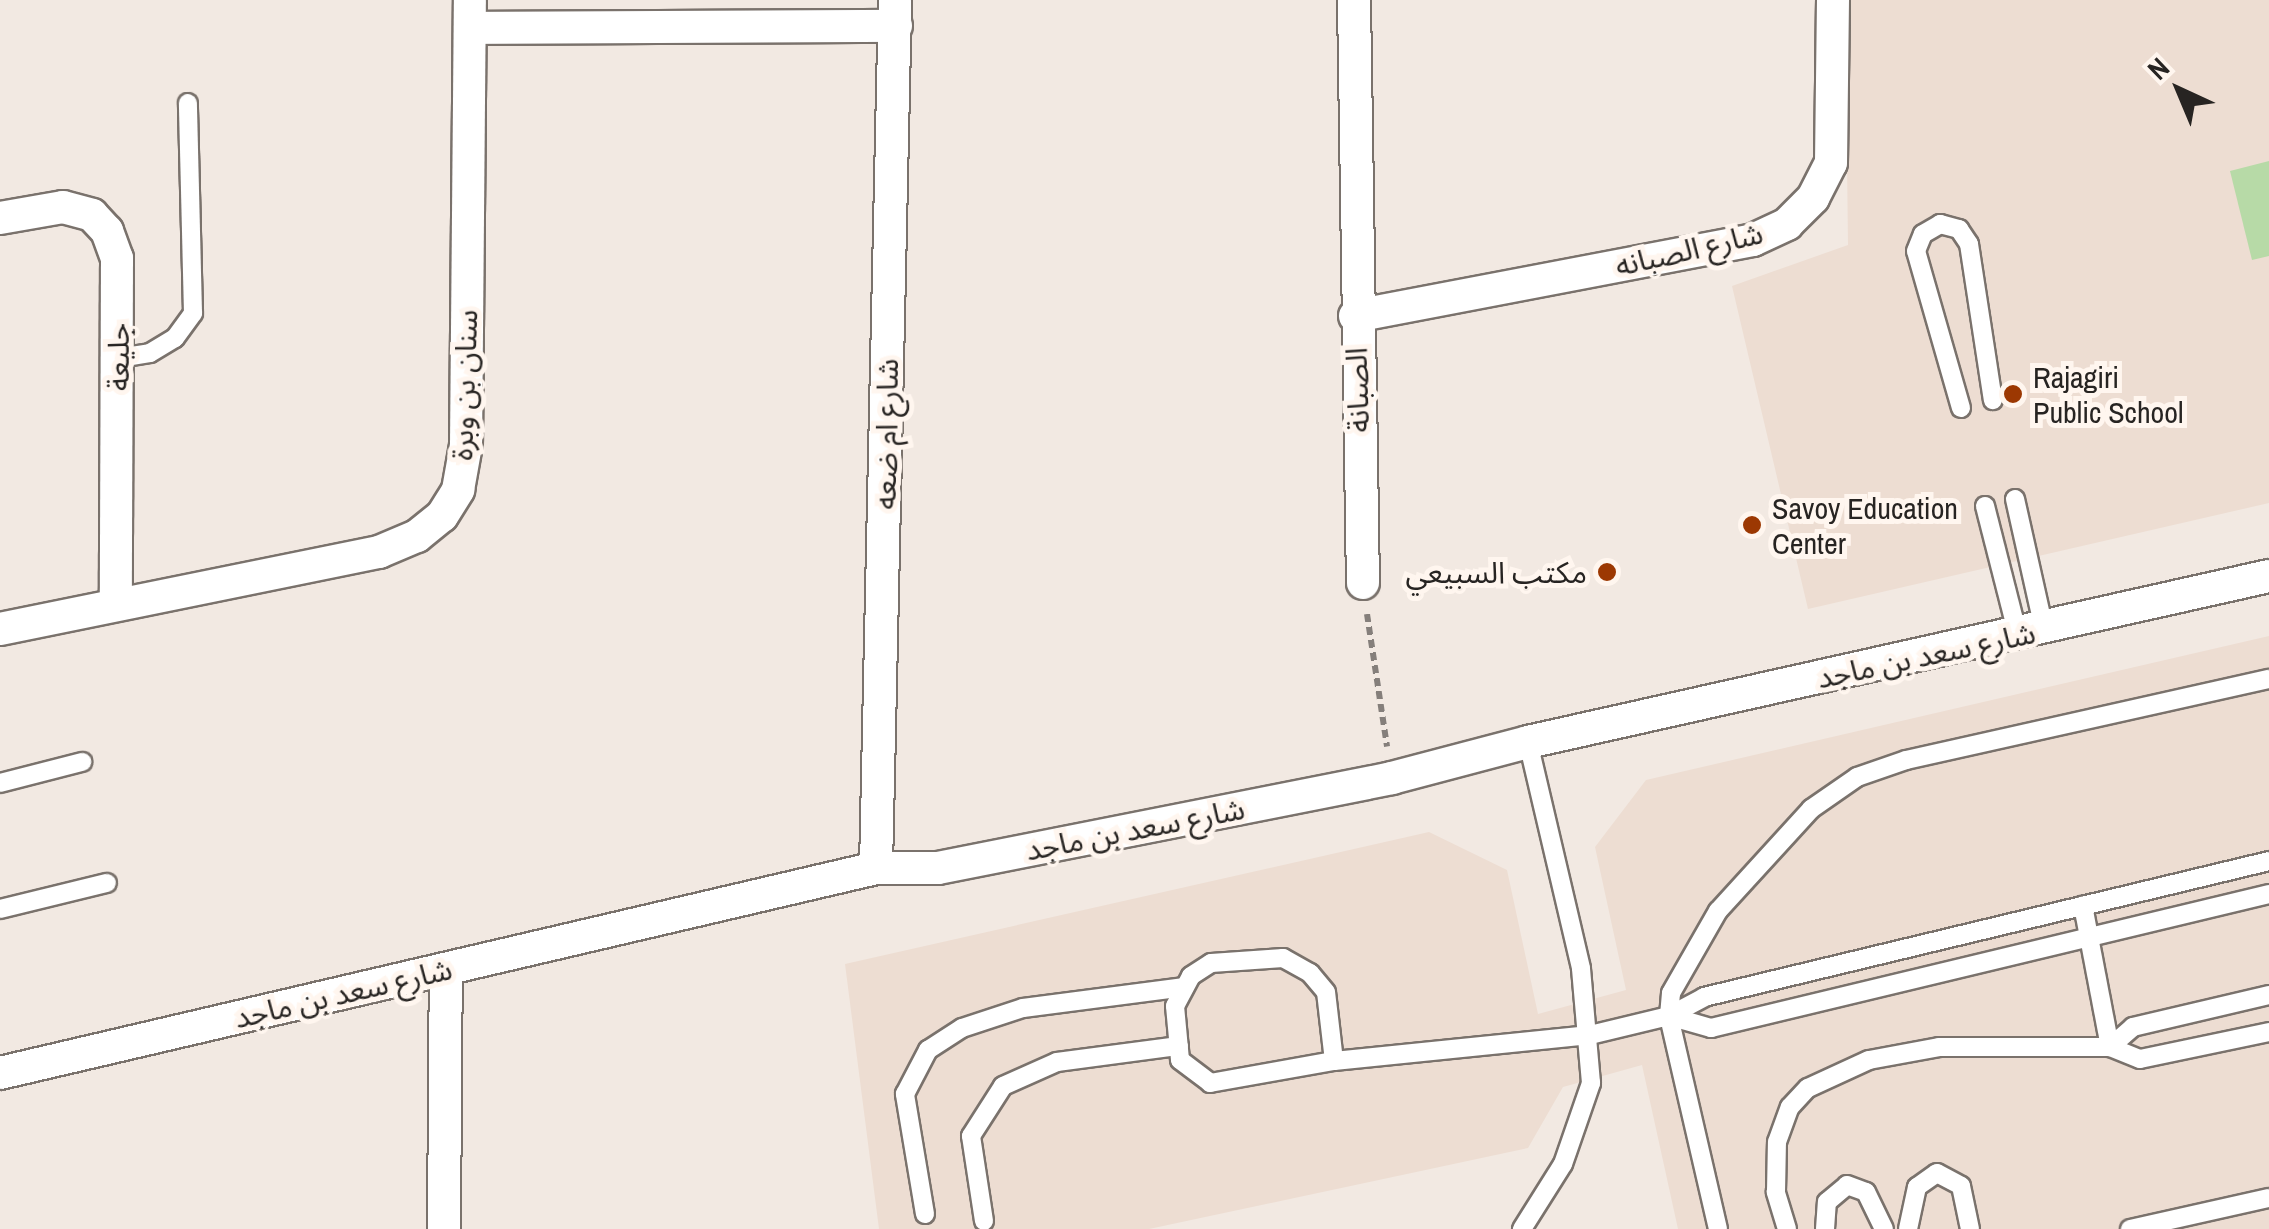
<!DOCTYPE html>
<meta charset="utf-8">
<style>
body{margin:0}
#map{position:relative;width:2269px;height:1229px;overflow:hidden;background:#f2e9e2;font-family:"Archivo Narrow","Noto Sans Arabic",sans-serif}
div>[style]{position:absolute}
.built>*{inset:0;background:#edddd2}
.green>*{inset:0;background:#b7daa7}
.path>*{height:6px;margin-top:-3px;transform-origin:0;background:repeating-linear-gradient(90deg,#857f7b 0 8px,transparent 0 13px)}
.roads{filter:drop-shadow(2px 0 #7a726c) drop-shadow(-2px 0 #7a726c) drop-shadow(0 2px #7a726c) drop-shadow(0 -2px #7a726c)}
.service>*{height:18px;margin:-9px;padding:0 9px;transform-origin:9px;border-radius:9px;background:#fff}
.minor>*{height:32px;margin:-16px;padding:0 16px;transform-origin:16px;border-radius:16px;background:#fff}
.dots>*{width:28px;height:28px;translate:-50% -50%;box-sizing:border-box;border:5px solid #fff6ef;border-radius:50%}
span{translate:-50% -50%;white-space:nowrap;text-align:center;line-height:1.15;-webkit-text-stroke:10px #fff6ef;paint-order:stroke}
.street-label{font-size:30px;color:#272422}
.poi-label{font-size:30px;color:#272422}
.left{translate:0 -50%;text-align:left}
.right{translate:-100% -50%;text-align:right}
.north{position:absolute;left:2129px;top:40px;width:100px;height:100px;-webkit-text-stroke:8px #fff6ef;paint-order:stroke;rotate:316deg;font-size:28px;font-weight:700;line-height:40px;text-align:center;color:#272422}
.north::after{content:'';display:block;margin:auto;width:35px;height:45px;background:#272422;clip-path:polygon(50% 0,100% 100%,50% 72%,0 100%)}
</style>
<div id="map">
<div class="built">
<i style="clip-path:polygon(1845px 0,2269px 0,2269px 503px,1808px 609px,1732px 286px,1848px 245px)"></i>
<i style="clip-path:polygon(2269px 636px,2269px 1229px,1678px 1229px,1642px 1065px,1563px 1087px,1528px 1148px,1149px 1229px,879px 1229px,845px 964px,1429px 832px,1507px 870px,1538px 1014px,1626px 990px,1595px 847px,1646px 780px)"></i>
</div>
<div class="green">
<i style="clip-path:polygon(2269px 161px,2269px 256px,2252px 260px,2230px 171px)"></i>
</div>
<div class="path">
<i style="left:1367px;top:614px;width:134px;rotate:81.4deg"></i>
</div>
<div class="roads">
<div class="service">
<i style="left:119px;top:358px;width:31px;rotate:-9deg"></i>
<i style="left:150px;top:353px;width:29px;rotate:-31deg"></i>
<i style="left:175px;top:338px;width:31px;rotate:-54deg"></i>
<i style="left:193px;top:313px;width:210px;rotate:-91.4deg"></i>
<i style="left:1961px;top:408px;width:163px;rotate:-106deg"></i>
<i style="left:1916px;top:251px;width:18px;rotate:-68deg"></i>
<i style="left:1923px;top:234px;width:20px;rotate:-30deg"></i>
<i style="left:1940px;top:224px;width:20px;rotate:15deg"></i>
<i style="left:1959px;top:229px;width:18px;rotate:56deg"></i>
<i style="left:1969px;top:244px;width:158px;rotate:81.3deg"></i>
<i style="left:2015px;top:499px;width:133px;rotate:77.4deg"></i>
<i style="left:1985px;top:506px;width:133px;rotate:75.7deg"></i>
<i style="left:0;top:783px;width:85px;rotate:-14.4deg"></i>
<i style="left:0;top:909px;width:110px;rotate:-13.7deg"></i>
<i style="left:2269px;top:995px;width:140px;rotate:166.8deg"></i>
<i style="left:2133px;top:1027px;width:30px;rotate:139deg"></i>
<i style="left:2110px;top:1047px;width:32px;rotate:22deg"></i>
<i style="left:2140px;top:1059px;width:132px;rotate:-11.8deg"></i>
<i style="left:1669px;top:1016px;width:44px;rotate:15.9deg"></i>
<i style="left:1711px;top:1028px;width:574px;rotate:-13.5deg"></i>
<i style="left:1334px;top:1061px;width:69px;rotate:-96.6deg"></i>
<i style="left:1326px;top:992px;width:25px;rotate:-130deg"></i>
<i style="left:1310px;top:973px;width:31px;rotate:-151deg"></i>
<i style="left:1283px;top:958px;width:72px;rotate:176deg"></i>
<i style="left:1211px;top:963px;width:24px;rotate:147deg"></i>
<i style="left:1191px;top:976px;width:34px;rotate:118deg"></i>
<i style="left:1175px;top:1006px;width:54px;rotate:84.7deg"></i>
<i style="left:1180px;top:1060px;width:38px;rotate:37deg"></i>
<i style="left:1210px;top:1083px;width:126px;rotate:-10.1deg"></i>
<i style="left:1334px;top:1061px;width:257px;rotate:-5.8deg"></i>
<i style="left:1590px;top:1035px;width:81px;rotate:-13.5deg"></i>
<i style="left:1669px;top:1016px;width:40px;rotate:-28deg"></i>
<i style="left:1704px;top:997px;width:581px;rotate:-13.53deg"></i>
<i style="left:925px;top:1214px;width:122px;rotate:-99.5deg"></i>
<i style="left:905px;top:1094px;width:50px;rotate:-62.4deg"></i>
<i style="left:928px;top:1050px;width:40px;rotate:-32.9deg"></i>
<i style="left:962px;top:1028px;width:64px;rotate:-18.2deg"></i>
<i style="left:1023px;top:1008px;width:163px;rotate:-7.4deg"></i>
<i style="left:984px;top:1221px;width:86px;rotate:-98.7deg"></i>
<i style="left:971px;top:1136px;width:59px;rotate:-57.4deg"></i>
<i style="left:1003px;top:1086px;width:59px;rotate:-24deg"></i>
<i style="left:1057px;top:1062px;width:123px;rotate:-7.5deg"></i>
<i style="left:1522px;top:1229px;width:77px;rotate:-57.8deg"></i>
<i style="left:1563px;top:1164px;width:86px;rotate:-70.9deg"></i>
<i style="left:1591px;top:1083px;width:115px;rotate:-95deg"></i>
<i style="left:1581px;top:968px;width:232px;rotate:-103.2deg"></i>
<i style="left:1718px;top:1229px;width:219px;rotate:-103deg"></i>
<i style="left:1669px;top:1016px;width:23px;rotate:-85deg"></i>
<i style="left:1671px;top:993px;width:95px;rotate:-60.2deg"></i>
<i style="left:1718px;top:911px;width:138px;rotate:-47.6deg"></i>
<i style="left:1811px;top:809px;width:56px;rotate:-34.8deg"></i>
<i style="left:1857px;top:777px;width:52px;rotate:-19.1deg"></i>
<i style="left:1906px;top:760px;width:372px;rotate:-12.6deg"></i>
<i style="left:1787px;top:1229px;width:39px;rotate:-107deg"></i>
<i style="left:1776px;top:1192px;width:50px;rotate:-88.9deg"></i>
<i style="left:1777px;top:1142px;width:37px;rotate:-70deg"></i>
<i style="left:1790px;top:1107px;width:26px;rotate:-47deg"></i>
<i style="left:1808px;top:1088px;width:67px;rotate:-24.7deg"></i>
<i style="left:1869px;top:1060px;width:71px;rotate:-10.5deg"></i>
<i style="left:1939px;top:1047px;width:171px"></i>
<i style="left:2110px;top:1047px;width:144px;rotate:-100.8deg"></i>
<i style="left:1825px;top:1229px;width:27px;rotate:-86deg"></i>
<i style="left:1827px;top:1202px;width:26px;rotate:-40deg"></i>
<i style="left:1847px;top:1185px;width:20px;rotate:20deg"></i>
<i style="left:1866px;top:1192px;width:41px;rotate:64.1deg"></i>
<i style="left:1908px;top:1229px;width:43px;rotate:-77.9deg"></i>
<i style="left:1917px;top:1187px;width:24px;rotate:-35deg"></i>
<i style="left:1937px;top:1173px;width:27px;rotate:28deg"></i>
<i style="left:1961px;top:1186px;width:44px;rotate:78.2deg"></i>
<i style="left:2130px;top:1229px;width:142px;rotate:-12.6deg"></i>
</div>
<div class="minor">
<i style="left:1354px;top:0;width:583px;rotate:89.12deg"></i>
<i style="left:470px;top:28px;width:426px;rotate:-0.3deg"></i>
<i style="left:0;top:218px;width:64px;rotate:-9.9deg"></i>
<i style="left:63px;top:207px;width:30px;rotate:15deg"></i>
<i style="left:92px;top:215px;width:22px;rotate:47deg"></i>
<i style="left:107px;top:231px;width:29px;rotate:70deg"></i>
<i style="left:117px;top:258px;width:343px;rotate:90.2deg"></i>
<i style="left:1355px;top:316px;width:405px;rotate:-10.8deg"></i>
<i style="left:1753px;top:240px;width:38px;rotate:-25deg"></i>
<i style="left:1787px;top:224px;width:37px;rotate:-45deg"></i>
<i style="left:1813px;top:198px;width:39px;rotate:-63deg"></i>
<i style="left:1831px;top:163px;width:163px;rotate:-89.3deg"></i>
<i style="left:0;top:629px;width:387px;rotate:-11.5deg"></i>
<i style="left:379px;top:552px;width:41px;rotate:-22.8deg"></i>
<i style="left:417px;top:536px;width:32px;rotate:-39deg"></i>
<i style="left:442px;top:516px;width:31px;rotate:-58deg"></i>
<i style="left:458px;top:490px;width:46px;rotate:-79.9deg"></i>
<i style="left:466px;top:445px;width:445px;rotate:-89.5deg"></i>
<i style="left:876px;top:868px;width:868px;rotate:-88.75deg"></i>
<i style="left:0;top:1073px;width:900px;rotate:-13.17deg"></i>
<i style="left:876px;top:868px;width:62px"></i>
<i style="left:938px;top:868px;width:463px;rotate:-11.2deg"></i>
<i style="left:1392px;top:778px;width:141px;rotate:-14.8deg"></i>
<i style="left:1528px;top:742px;width:759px;rotate:-12.63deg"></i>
<i style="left:444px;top:1229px;width:260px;rotate:-89.6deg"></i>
</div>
</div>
<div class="dots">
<i style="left:2013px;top:394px;background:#9c3802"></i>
<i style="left:1752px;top:525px;background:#9c3802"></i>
<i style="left:1607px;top:572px;background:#9c3802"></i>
</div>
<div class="street-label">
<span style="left:1689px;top:249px;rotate:-13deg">شارع الصبانه</span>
<span style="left:118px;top:357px;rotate:-90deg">جليعة</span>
<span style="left:464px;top:385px;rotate:-88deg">سنان بن وبرة</span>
<span style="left:1357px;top:390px;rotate:-92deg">الصبانة</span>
<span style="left:886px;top:434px;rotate:-89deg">شارع ام ضعه</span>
<span style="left:1926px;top:655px;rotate:-12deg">شارع سعد بن ماجد</span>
<span style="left:1135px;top:829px;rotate:-11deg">شارع سعد بن ماجد</span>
<span style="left:343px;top:993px;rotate:-13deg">شارع سعد بن ماجد</span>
</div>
<div class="poi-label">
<span class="left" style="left:2033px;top:394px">Rajagiri<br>Public School</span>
<span class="left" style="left:1772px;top:525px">Savoy Education<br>Center</span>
<span class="right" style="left:1587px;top:572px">مكتب السبيعي</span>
</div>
<div class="north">N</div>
</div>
